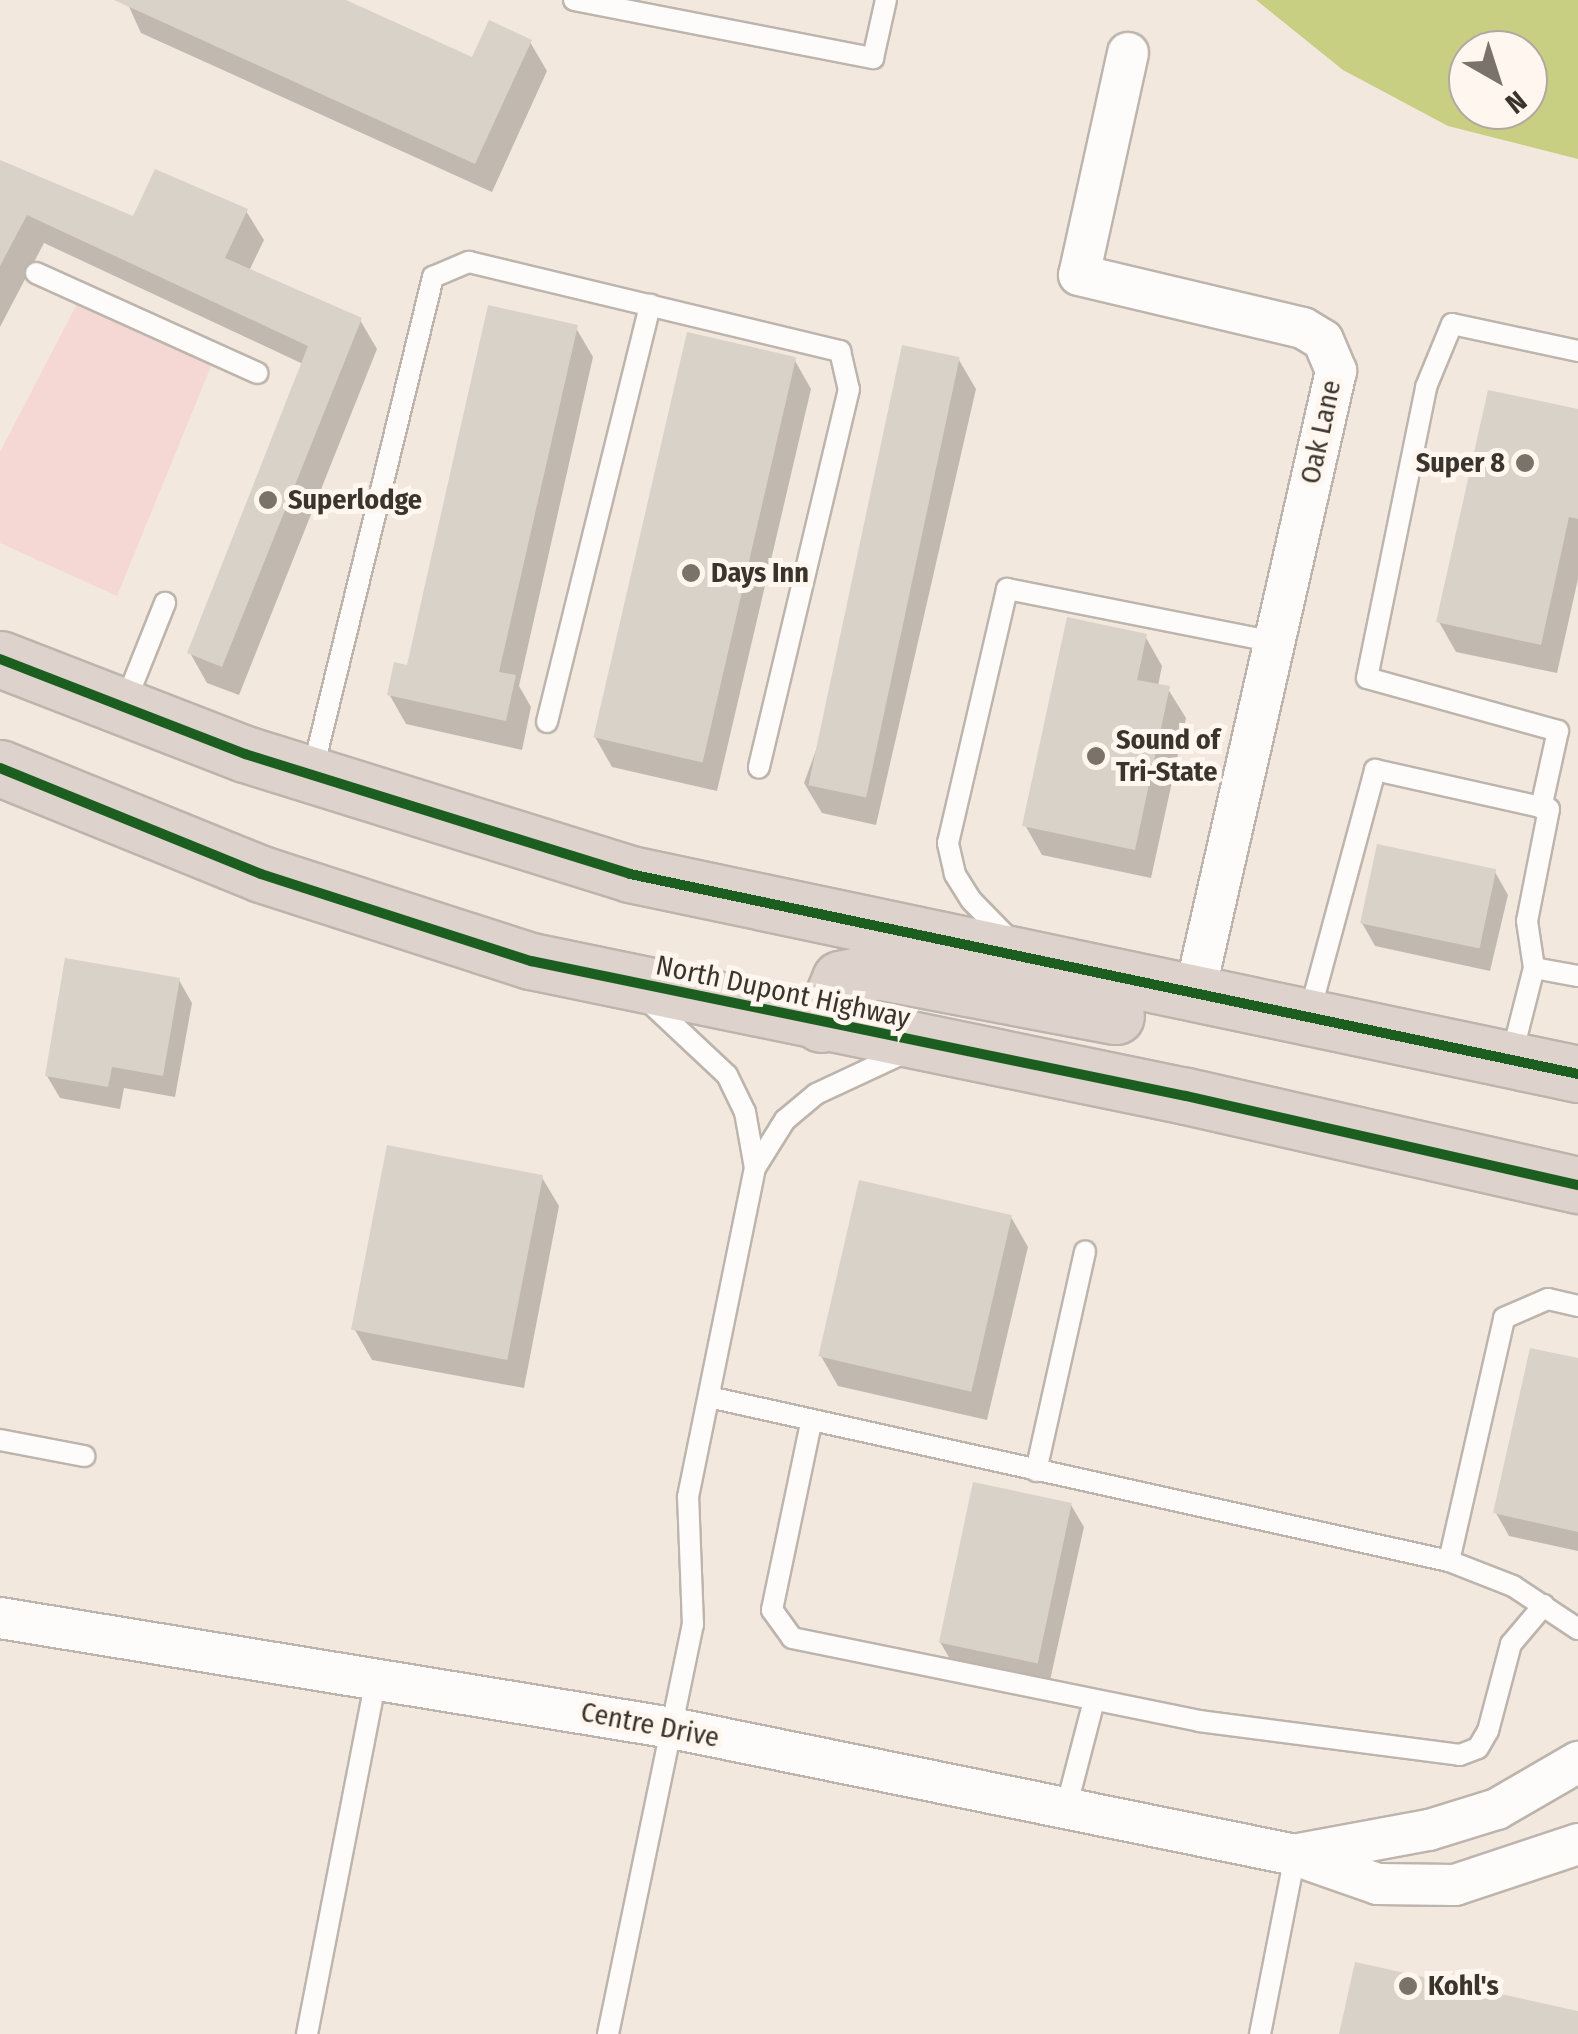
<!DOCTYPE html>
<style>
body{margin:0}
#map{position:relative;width:1578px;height:2034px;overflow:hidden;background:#f2e8dd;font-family:"Fira Sans Condensed",sans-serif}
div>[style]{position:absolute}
.green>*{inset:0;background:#f5d8d3}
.water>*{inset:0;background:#c8cf83}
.shadow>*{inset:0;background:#0003}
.building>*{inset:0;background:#d8d2c9;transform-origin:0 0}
.roads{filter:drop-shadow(2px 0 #bdb5ad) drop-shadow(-2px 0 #bdb5ad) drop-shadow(0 2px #bdb5ad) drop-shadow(0 -2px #bdb5ad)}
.lane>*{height:20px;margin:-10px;padding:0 10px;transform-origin:10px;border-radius:10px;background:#fdfcfa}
.street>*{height:40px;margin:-20px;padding:0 20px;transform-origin:20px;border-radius:20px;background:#fdfcfa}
.highway>*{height:55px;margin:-27.5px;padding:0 27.5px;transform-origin:27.5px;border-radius:27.5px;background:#ded3cc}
.cycleway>*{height:10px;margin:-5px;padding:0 5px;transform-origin:5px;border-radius:5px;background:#1b5e20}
.dots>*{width:28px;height:28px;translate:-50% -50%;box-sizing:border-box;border:5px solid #fff7ef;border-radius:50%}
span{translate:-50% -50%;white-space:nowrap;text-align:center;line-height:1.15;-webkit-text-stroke:10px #fff7ef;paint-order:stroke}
.street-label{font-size:28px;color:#3b342c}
.poi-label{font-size:28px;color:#3b342c;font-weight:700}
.right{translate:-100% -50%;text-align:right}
.left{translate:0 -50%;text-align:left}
.north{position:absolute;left:1448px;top:30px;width:100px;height:100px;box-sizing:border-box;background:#fff7ef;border:2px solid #b1a9a1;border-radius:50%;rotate:141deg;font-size:28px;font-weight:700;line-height:40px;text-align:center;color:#3b342c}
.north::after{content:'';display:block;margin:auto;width:35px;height:45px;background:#7b736a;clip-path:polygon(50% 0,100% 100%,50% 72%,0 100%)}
</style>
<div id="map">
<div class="green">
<i style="clip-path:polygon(80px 298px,214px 359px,117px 596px,0 543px,0 452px)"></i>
</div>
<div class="water">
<i style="clip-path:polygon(evenodd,1256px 0,1578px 0,1578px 159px,1448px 126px,1343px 70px,1256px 0,1468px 50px,1528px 50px,1528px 110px,1468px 110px,1468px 50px)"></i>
</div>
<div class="shadow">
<i style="clip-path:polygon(126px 0,340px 0,474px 61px,530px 42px,547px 71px,492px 192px,141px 33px)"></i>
<i style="clip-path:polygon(0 183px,134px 219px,246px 211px,264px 240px,249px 271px,360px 320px,377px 349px,239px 695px,207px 683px,190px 653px,303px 364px,44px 243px,0 327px)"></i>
<i style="clip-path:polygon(576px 328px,593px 357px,519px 686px,531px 707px,522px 750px,406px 724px,389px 694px,409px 668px)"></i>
<i style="clip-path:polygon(794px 359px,811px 389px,717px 791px,612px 767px,595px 737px)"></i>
<i style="clip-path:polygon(959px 360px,976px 389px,876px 825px,822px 813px,804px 783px)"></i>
<i style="clip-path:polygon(1578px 412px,1578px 579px,1557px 673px,1456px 652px,1439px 622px)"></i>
<i style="clip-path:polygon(1145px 636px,1162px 666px,1158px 686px,1168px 689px,1186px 718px,1151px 878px,1042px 855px,1025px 825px)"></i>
<i style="clip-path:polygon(1495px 872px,1508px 895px,1490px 971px,1375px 946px,1362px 923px)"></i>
<i style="clip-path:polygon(179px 980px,192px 1003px,175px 1097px,124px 1088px,120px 1109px,60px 1098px,47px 1076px)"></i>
<i style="clip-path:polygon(541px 1176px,559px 1206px,524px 1388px,372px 1360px,355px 1330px)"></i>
<i style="clip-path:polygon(1011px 1217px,1028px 1247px,987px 1420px,838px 1386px,821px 1356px)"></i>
<i style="clip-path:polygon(1578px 1361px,1578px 1551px,1509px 1536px,1496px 1513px)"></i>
<i style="clip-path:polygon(1071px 1505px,1084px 1527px,1049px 1685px,953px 1664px,940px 1642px)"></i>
</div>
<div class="building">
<i style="clip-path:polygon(114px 0,346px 0,472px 57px,489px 20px,532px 40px,475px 164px)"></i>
<i style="clip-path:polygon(0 160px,133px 216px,155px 169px,248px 209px,225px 258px,362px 318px,222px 667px,187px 653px,308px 346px,27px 215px,0 266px)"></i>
<i style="clip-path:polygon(488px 305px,578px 325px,499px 672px,516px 675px,506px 721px,387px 695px,394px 662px,407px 665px)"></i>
<i style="left:687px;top:332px;width:112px;height:416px;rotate:13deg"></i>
<i style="left:902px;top:345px;width:59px;height:450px;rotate:12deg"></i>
<i style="clip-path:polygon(1488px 390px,1578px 409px,1578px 519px,1569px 517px,1541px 645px,1436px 622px)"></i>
<i style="clip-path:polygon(1067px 617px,1147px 634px,1137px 680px,1170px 686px,1135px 850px,1022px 826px)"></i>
<i style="left:1377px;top:844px;width:122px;height:81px;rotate:12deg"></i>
<i style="clip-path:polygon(65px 958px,180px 978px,163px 1076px,112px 1067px,108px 1087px,45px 1076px)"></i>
<i style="left:387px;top:1145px;width:159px;height:188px;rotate:11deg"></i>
<i style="left:859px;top:1180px;width:157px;height:181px;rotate:13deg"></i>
<i style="clip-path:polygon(1530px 1348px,1578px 1358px,1578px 1532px,1493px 1513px)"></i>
<i style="left:973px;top:1482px;width:101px;height:164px;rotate:12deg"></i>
<i style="clip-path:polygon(1355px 1962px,1578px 2011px,1578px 2034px,1339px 2034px)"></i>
</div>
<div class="roads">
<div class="lane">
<i style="left:574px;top:0;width:305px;rotate:11deg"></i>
<i style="left:873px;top:58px;width:59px;rotate:-77.4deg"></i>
<i style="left:36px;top:273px;width:243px;rotate:24.3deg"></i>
<i style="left:125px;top:703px;width:108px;rotate:-68.2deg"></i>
<i style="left:547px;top:722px;width:430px;rotate:-76.1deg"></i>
<i style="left:312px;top:773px;width:511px;rotate:-76.29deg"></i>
<i style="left:433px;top:277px;width:39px;rotate:-23deg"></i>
<i style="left:469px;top:262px;width:382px;rotate:13.5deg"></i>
<i style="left:840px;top:351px;width:39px;rotate:77deg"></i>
<i style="left:849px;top:389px;width:389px;rotate:103.4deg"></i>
<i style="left:1541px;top:808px;width:79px;rotate:-77.6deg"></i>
<i style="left:1558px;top:731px;width:198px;rotate:-164.5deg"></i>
<i style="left:1367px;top:678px;width:297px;rotate:-78.5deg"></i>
<i style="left:1426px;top:387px;width:68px;rotate:-67.6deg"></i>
<i style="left:1452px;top:324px;width:129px;rotate:12.1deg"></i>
<i style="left:1011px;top:941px;width:57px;rotate:-134.3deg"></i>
<i style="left:971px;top:900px;width:31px;rotate:-122deg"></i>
<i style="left:955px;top:874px;width:32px;rotate:-103deg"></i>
<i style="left:948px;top:843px;width:261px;rotate:-76.9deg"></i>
<i style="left:1007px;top:589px;width:272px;rotate:11.2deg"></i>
<i style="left:647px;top:1000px;width:110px;rotate:43.2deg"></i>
<i style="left:727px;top:1075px;width:41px;rotate:64.1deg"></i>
<i style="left:745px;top:1112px;width:57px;rotate:79.9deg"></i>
<i style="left:1309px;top:1015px;width:254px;rotate:-74.9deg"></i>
<i style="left:1375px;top:770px;width:178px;rotate:12.6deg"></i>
<i style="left:1549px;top:809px;width:114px;rotate:101.1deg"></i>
<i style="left:1527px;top:921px;width:48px;rotate:81.5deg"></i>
<i style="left:1511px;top:1058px;width:93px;rotate:-75.7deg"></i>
<i style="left:1534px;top:968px;width:45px;rotate:10.3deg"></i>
<i style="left:709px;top:1397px;width:758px;rotate:12.5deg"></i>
<i style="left:1449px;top:1561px;width:69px;rotate:21.3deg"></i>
<i style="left:1513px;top:1586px;width:78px;rotate:33.5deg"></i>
<i style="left:811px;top:1423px;width:191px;rotate:101.8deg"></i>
<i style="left:772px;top:1610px;width:34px;rotate:54deg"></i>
<i style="left:792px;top:1638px;width:415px;rotate:11.5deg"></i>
<i style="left:1199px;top:1721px;width:263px;rotate:7.4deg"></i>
<i style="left:1460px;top:1755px;width:19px;rotate:-21deg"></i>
<i style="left:1478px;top:1748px;width:20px;rotate:-60deg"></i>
<i style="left:1488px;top:1731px;width:90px;rotate:-75.2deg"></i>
<i style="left:1511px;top:1644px;width:51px;rotate:-49.8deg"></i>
<i style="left:0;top:1440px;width:86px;rotate:10.8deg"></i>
<i style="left:1036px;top:1471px;width:225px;rotate:-77.4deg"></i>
<i style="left:1449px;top:1561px;width:249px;rotate:-77.2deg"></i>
<i style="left:1504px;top:1318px;width:48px;rotate:-23.4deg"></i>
<i style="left:1548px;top:1299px;width:31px;rotate:13deg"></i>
<i style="left:1065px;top:1812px;width:115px;rotate:-75.4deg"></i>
<i style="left:307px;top:2034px;width:366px;rotate:-79deg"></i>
<i style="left:608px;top:2034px;width:418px;rotate:-78.3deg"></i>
<i style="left:693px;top:1625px;width:128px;rotate:-92.2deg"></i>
<i style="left:688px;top:1497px;width:336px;rotate:-78.5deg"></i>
<i style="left:755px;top:1168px;width:57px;rotate:-58deg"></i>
<i style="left:785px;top:1120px;width:40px;rotate:-40deg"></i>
<i style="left:816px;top:1094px;width:99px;rotate:-25deg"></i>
<i style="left:1260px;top:2034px;width:182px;rotate:-78.9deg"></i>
</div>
<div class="street">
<i style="left:1128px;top:53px;width:227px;rotate:102.4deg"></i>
<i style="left:1079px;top:275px;width:230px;rotate:13.3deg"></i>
<i style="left:1303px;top:328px;width:23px;rotate:31deg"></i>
<i style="left:1323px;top:340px;width:34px;rotate:67deg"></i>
<i style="left:1336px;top:371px;width:641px;rotate:102.8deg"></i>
<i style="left:0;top:1618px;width:681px;rotate:9.3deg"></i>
<i style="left:672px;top:1728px;width:636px;rotate:11.52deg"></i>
<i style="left:1295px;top:1855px;width:88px;rotate:19.3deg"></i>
<i style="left:1378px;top:1884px;width:77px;rotate:0.7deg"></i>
<i style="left:1455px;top:1885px;width:130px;rotate:-18.4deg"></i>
<i style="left:1299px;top:1854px;width:132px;rotate:-10.5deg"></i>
<i style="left:1429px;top:1830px;width:71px;rotate:-17.2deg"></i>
<i style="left:1497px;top:1809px;width:94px;rotate:-30.1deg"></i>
</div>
<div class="highway">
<i style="left:0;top:659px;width:263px;rotate:21.2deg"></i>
<i style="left:245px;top:754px;width:403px;rotate:17.3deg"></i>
<i style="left:630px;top:874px;width:969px;rotate:11.91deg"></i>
<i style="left:0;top:768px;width:282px;rotate:22.1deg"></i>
<i style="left:261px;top:874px;width:284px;rotate:17.9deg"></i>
<i style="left:531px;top:961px;width:669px;rotate:11.65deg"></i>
<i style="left:1186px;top:1096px;width:402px;rotate:12.8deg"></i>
<i style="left:821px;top:1024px;width:49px;rotate:-67.1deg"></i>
<i style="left:840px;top:979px;width:38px;rotate:-12deg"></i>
<i style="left:877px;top:971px;width:243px;rotate:10.7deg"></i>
</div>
</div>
<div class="cycleway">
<i style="left:0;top:659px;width:263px;rotate:21.2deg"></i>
<i style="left:245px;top:754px;width:403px;rotate:17.3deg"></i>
<i style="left:630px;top:874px;width:969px;rotate:11.91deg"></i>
<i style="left:0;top:768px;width:282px;rotate:22.1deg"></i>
<i style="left:261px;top:874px;width:284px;rotate:17.9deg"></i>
<i style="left:531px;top:961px;width:669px;rotate:11.65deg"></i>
<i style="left:1186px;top:1096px;width:402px;rotate:12.8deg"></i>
</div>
<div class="dots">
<i style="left:1525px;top:463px;background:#7b736a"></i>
<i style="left:268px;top:500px;background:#7b736a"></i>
<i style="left:691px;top:573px;background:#7b736a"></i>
<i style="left:1096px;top:756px;background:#7b736a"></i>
<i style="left:1408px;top:1986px;background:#7b736a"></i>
</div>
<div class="street-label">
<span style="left:1321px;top:432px;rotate:-78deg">Oak Lane</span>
<span style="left:783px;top:992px;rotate:12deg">North Dupont Highway</span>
<span style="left:650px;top:1725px;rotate:11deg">Centre Drive</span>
</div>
<div class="poi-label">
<span class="right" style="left:1505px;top:463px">Super 8</span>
<span class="left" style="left:288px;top:500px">Superlodge</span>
<span class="left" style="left:711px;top:573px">Days Inn</span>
<span class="left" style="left:1116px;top:756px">Sound of<br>Tri-State</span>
<span class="left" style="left:1428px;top:1986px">Kohl's</span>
</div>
<div class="north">N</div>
</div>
